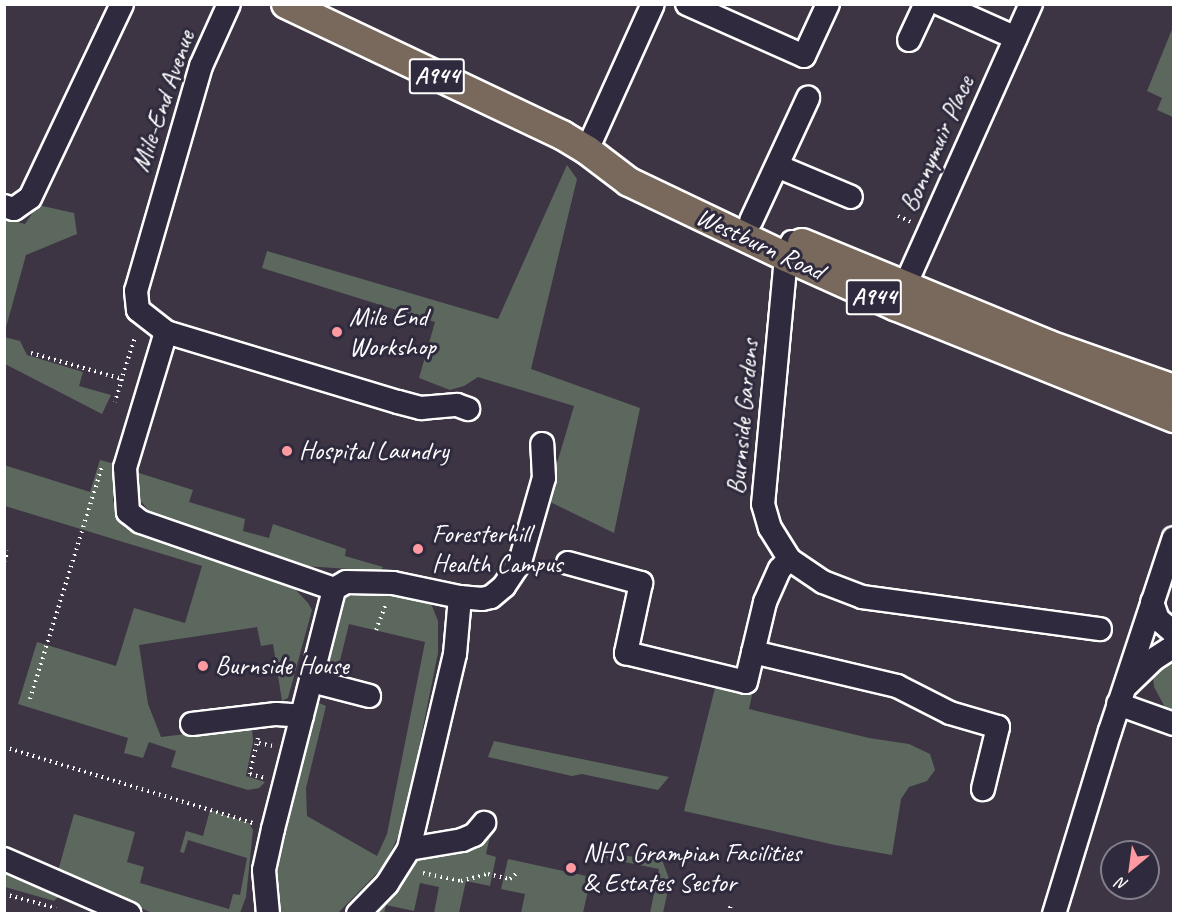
<!DOCTYPE html>
<style>
body{margin:0}
#map{position:relative;width:1178px;height:918px;overflow:hidden;background:#3d3544;font-family:Caveat,sans-serif}
div>[style]{position:absolute}
.green>*{inset:0;background:#5c685d}
.path>*{height:4px;margin-top:-2px;transform-origin:0;background:repeating-linear-gradient(90deg,#fff 0 1.5px,transparent 0 6px)}
.roads{filter:drop-shadow(2px 0 #fff) drop-shadow(-2px 0 #fff) drop-shadow(0 2px #fff) drop-shadow(0 -2px #fff)}
.minor>*{height:22px;margin:-11px;padding:0 11px;transform-origin:11px;border-radius:11px;background:#2f2a3d}
.major>*{height:28px;margin:-14px;padding:0 14px;transform-origin:14px;border-radius:14px;background:#78695c}
.dots>*{width:16px;height:16px;translate:-50% -50%;box-sizing:border-box;border:3px solid #2f2a3d;border-radius:50%}
span{translate:-50% -50%;white-space:nowrap;text-align:center;line-height:1.15;-webkit-text-stroke:6px #2f2a3d;paint-order:stroke}
.shield-label span{padding:2px 4px;background:#2f2a3d;border:2px solid;border-radius:4px;-webkit-text-stroke-width:0}
.shield-label{font-size:24px;color:#fff;font-weight:700}
.street-label{font-size:26px;color:#fff}
.poi-label{font-size:26px;color:#fff}
.left{translate:0 -50%;text-align:left}
.frame{position:absolute;inset:0;border:6px solid #fff;pointer-events:none}
.north{position:absolute;left:1100px;top:840px;width:60px;height:60px;box-sizing:border-box;background:#2f2a3d;border:2px solid #827f8b;border-radius:50%;rotate:209deg;font-size:16px;font-weight:700;line-height:24px;text-align:center;color:#fff}
.north::after{content:'';display:block;margin:auto;width:21px;height:27px;background:#ff9aa2;clip-path:polygon(50% 0,100% 100%,50% 72%,0 100%)}
</style>
<div id="map">
<div class="green">
<i style="clip-path:polygon(1173px 27px,1173px 117px,1157px 110px,1162px 98px,1147px 91px)"></i>
<i style="clip-path:polygon(567px 165px,577px 179px,531px 369px,640px 408px,614px 533px,546px 500px,574px 406px,478px 377px,464px 386px,450px 390px,419px 378px,435px 322px,262px 268px,267px 251px,498px 319px)"></i>
<i style="clip-path:polygon(38px 205px,74px 213px,77px 234px,26px 255px,5px 331px,5px 219px,25px 224px)"></i>
<i style="clip-path:polygon(4px 337px,20px 341px,27px 355px,83px 372px,79px 386px,111px 395px,102px 414px,5px 364px)"></i>
<i style="clip-path:polygon(100px 460px,115px 464px,113px 501px,125px 528px,294px 588px,308px 603px,312px 610px,288px 698px,282px 701px,273px 644px,261px 646px,257px 627px,139px 645px,148px 704px,161px 737px,252px 726px,253px 742px,246px 776px,265px 782px,259px 788px,248px 790px,171px 767px,176px 751px,149px 742px,143px 758px,124px 753px,128px 738px,18px 704px,37px 642px,116px 666px,134px 608px,185px 623px,202px 566px,5px 506px,4px 465px,90px 492px)"></i>
<i style="clip-path:polygon(139px 473px,193px 490px,189px 502px,245px 519px,243px 531px,269px 538px,273px 524px,346px 549px,345px 556px,383px 567px,380px 571px,304px 566px,149px 511px,139px 499px,137px 491px)"></i>
<i style="clip-path:polygon(356px 588px,425px 599px,432px 606px,438px 621px,438px 653px,403px 826px,384px 866px,338px 913px,279px 914px,276px 898px,280px 844px,312px 708px,319px 703px,326px 706px,306px 788px,307px 816px,377px 856px,387px 834px,425px 642px,349px 624px,338px 669px,330px 667px,326px 661px,343px 596px)"></i>
<i style="clip-path:polygon(1167px 661px,1173px 661px,1173px 711px,1166px 709px,1154px 687px,1153px 676px,1157px 666px)"></i>
<i style="clip-path:polygon(715px 688px,752px 695px,749px 709px,869px 738px,909px 744px,930px 754px,935px 770px,927px 781px,909px 787px,901px 799px,892px 855px,835px 845px,684px 811px)"></i>
<i style="clip-path:polygon(494px 741px,669px 777px,658px 790px,582px 774px,572px 776px,488px 757px)"></i>
<i style="clip-path:polygon(210px 810px,249px 823px,253px 830px,246px 897px,240px 913px,152px 913px,58px 871px,74px 814px,135px 832px,127px 862px,144px 867px,140px 883px,229px 909px,233px 894px,240px 895px,247px 858px,188px 840px,184px 853px,180px 852px,186px 831px,203px 836px)"></i>
<i style="clip-path:polygon(492px 827px,486px 854px,496px 857px,490px 886px,466px 881px,459px 913px,434px 913px,439px 887px,420px 883px,414px 911px,386px 905px,384px 913px,370px 914px,390px 895px,417px 859px)"></i>
<i style="clip-path:polygon(597px 850px,649px 860px,653px 852px,662px 860px,670px 881px,663px 913px,650px 913px,659px 869px,595px 856px)"></i>
<i style="clip-path:polygon(508px 859px,591px 877px,583px 913px,521px 913px,525px 894px,501px 889px)"></i>
<i style="clip-path:polygon(4px 874px,55px 892px,58px 897px,54px 901px,5px 887px)"></i>
</div>
<div class="path">
<i style="left:898px;top:216px;width:14px;rotate:25deg"></i>
<i style="left:31px;top:353px;width:95px;rotate:15.9deg"></i>
<i style="left:122px;top:379px;width:24px;rotate:107deg"></i>
<i style="left:121px;top:381px;width:46px;rotate:-72.3deg"></i>
<i style="left:4px;top:562px;width:12px;rotate:-70deg"></i>
<i style="left:376px;top:630px;width:28px;rotate:-69deg"></i>
<i style="left:30px;top:699px;width:243px;rotate:-72.8deg"></i>
<i style="left:258px;top:738px;width:37px;rotate:103deg"></i>
<i style="left:250px;top:774px;width:16px;rotate:15deg"></i>
<i style="left:259px;top:743px;width:14px;rotate:12deg"></i>
<i style="left:4px;top:747px;width:260px;rotate:17deg"></i>
<i style="left:423px;top:873px;width:39px;rotate:12deg"></i>
<i style="left:461px;top:881px;width:28px;rotate:-15deg"></i>
<i style="left:488px;top:874px;width:23px;rotate:13deg"></i>
<i style="left:510px;top:879px;width:11px;rotate:-41deg"></i>
<i style="left:4px;top:894px;width:54px;rotate:15.1deg"></i>
<i style="left:729px;top:914px;width:10px;rotate:-79deg"></i>
</div>
<div class="roads">
<div class="minor">
<i style="left:229px;top:4px;width:68px;rotate:114.3deg"></i>
<i style="left:201px;top:66px;width:234px;rotate:106.1deg"></i>
<i style="left:136px;top:291px;width:19px;rotate:84deg"></i>
<i style="left:138px;top:310px;width:36px;rotate:38deg"></i>
<i style="left:166px;top:332px;width:142px;rotate:106.8deg"></i>
<i style="left:125px;top:468px;width:44px;rotate:86.1deg"></i>
<i style="left:128px;top:512px;width:16px;rotate:38deg"></i>
<i style="left:141px;top:522px;width:204px;rotate:19.1deg"></i>
<i style="left:687px;top:4px;width:128px;rotate:24deg"></i>
<i style="left:804px;top:56px;width:57px;rotate:-65.2deg"></i>
<i style="left:940px;top:4px;width:83px;rotate:24.1deg"></i>
<i style="left:909px;top:40px;width:40px;rotate:-65deg"></i>
<i style="left:587px;top:150px;width:160px;rotate:-65.7deg"></i>
<i style="left:777px;top:166px;width:80px;rotate:22.7deg"></i>
<i style="left:4px;top:206px;width:10px;rotate:17deg"></i>
<i style="left:14px;top:209px;width:19px;rotate:-35deg"></i>
<i style="left:30px;top:198px;width:215px;rotate:-64.6deg"></i>
<i style="left:751px;top:221px;width:136px;rotate:-65.1deg"></i>
<i style="left:792px;top:242px;width:16px;rotate:112deg"></i>
<i style="left:786px;top:257px;width:248px;rotate:95.3deg"></i>
<i style="left:763px;top:504px;width:25px;rotate:74deg"></i>
<i style="left:770px;top:528px;width:36px;rotate:58deg"></i>
<i style="left:789px;top:559px;width:41px;rotate:34.1deg"></i>
<i style="left:823px;top:582px;width:42px;rotate:21deg"></i>
<i style="left:862px;top:597px;width:240px;rotate:7.7deg"></i>
<i style="left:899px;top:299px;width:323px;rotate:-65.9deg"></i>
<i style="left:166px;top:332px;width:242px;rotate:16.8deg"></i>
<i style="left:398px;top:402px;width:24px;rotate:15deg"></i>
<i style="left:421px;top:408px;width:36px;rotate:-5deg"></i>
<i style="left:457px;top:405px;width:12px;rotate:20deg"></i>
<i style="left:568px;top:563px;width:76px;rotate:15.3deg"></i>
<i style="left:641px;top:583px;width:72px;rotate:102.1deg"></i>
<i style="left:626px;top:653px;width:123px;rotate:13.6deg"></i>
<i style="left:746px;top:682px;width:82px;rotate:-76.6deg"></i>
<i style="left:765px;top:602px;width:36px;rotate:-66deg"></i>
<i style="left:780px;top:569px;width:13px;rotate:-48deg"></i>
<i style="left:460px;top:597px;width:22px;rotate:5deg"></i>
<i style="left:482px;top:599px;width:9px;rotate:-13deg"></i>
<i style="left:491px;top:597px;width:17px;rotate:-40deg"></i>
<i style="left:504px;top:586px;width:29px;rotate:-56deg"></i>
<i style="left:520px;top:562px;width:87px;rotate:-74.1deg"></i>
<i style="left:544px;top:478px;width:34px;rotate:-93deg"></i>
<i style="left:1152px;top:602px;width:18px;rotate:71deg"></i>
<i style="left:1158px;top:619px;width:21px;rotate:41deg"></i>
<i style="left:753px;top:652px;width:148px;rotate:13.3deg"></i>
<i style="left:897px;top:686px;width:59px;rotate:27deg"></i>
<i style="left:950px;top:713px;width:50px;rotate:16.3deg"></i>
<i style="left:998px;top:727px;width:64px;rotate:103.6deg"></i>
<i style="left:312px;top:681px;width:59px;rotate:14.7deg"></i>
<i style="left:1127px;top:685px;width:37px;rotate:-44deg"></i>
<i style="left:1154px;top:659px;width:24px;rotate:-33deg"></i>
<i style="left:1118px;top:704px;width:59px;rotate:19.7deg"></i>
<i style="left:192px;top:724px;width:85px;rotate:-6.8deg"></i>
<i style="left:276px;top:714px;width:26px;rotate:4deg"></i>
<i style="left:4px;top:859px;width:137px;rotate:23.6deg"></i>
<i style="left:268px;top:914px;width:44px;rotate:-95.2deg"></i>
<i style="left:264px;top:870px;width:42px;rotate:-77.6deg"></i>
<i style="left:273px;top:829px;width:248px;rotate:-75.7deg"></i>
<i style="left:334px;top:589px;width:14px;rotate:-30deg"></i>
<i style="left:346px;top:582px;width:47px;rotate:1.2deg"></i>
<i style="left:393px;top:583px;width:68px;rotate:11.8deg"></i>
<i style="left:460px;top:597px;width:57px;rotate:95deg"></i>
<i style="left:455px;top:654px;width:200px;rotate:103.3deg"></i>
<i style="left:358px;top:914px;width:42px;rotate:-46deg"></i>
<i style="left:387px;top:884px;width:41px;rotate:-57.8deg"></i>
<i style="left:409px;top:849px;width:54px;rotate:-9.6deg"></i>
<i style="left:462px;top:840px;width:13px;rotate:-23deg"></i>
<i style="left:474px;top:835px;width:16px;rotate:-50deg"></i>
<i style="left:1054px;top:914px;width:191px;rotate:-73deg"></i>
<i style="left:1110px;top:731px;width:203px;rotate:-71.7deg"></i>
</div>
<div class="major">
<i style="left:286px;top:4px;width:306px;rotate:25.4deg"></i>
<i style="left:562px;top:135px;width:29px;rotate:31deg"></i>
<i style="left:587px;top:150px;width:53px;rotate:37.3deg"></i>
<i style="left:629px;top:182px;width:174px;rotate:25.5deg"></i>
<i style="left:786px;top:257px;width:120px;rotate:24.2deg"></i>
<i style="left:895px;top:306px;width:301px;rotate:21.9deg"></i>
<i style="left:802px;top:243px;width:267px;rotate:22.4deg"></i>
<i style="left:1049px;top:345px;width:133px;rotate:19.4deg"></i>
</div>
</div>
<div class="dots">
<i style="left:337px;top:332px;background:#ff9aa2"></i>
<i style="left:287px;top:451px;background:#ff9aa2"></i>
<i style="left:418px;top:549px;background:#ff9aa2"></i>
<i style="left:203px;top:666px;background:#ff9aa2"></i>
<i style="left:571px;top:868px;background:#ff9aa2"></i>
</div>
<div class="shield-label">
<span style="left:437px;top:76px">A944</span>
<span style="left:874px;top:297px">A944</span>
</div>
<div class="street-label">
<span style="left:163px;top:101px;rotate:-71deg">Mile-End Avenue</span>
<span style="left:937px;top:144px;rotate:-66deg">Bonnymuir Place</span>
<span style="left:760px;top:244px;rotate:25deg">Westburn Road</span>
<span style="left:743px;top:417px;rotate:-85deg">Burnside Gardens</span>
</div>
<div class="poi-label">
<span class="left" style="left:349px;top:332px">Mile End<br>Workshop</span>
<span class="left" style="left:299px;top:451px">Hospital Laundry</span>
<span class="left" style="left:432px;top:549px">Foresterhill<br>Health Campus</span>
<span class="left" style="left:215px;top:666px">Burnside House</span>
<span class="left" style="left:583px;top:868px">NHS Grampian Facilities<br>&amp; Estates Sector</span>
</div>
<div class="frame"></div>
<div class="north">N</div>
</div>
